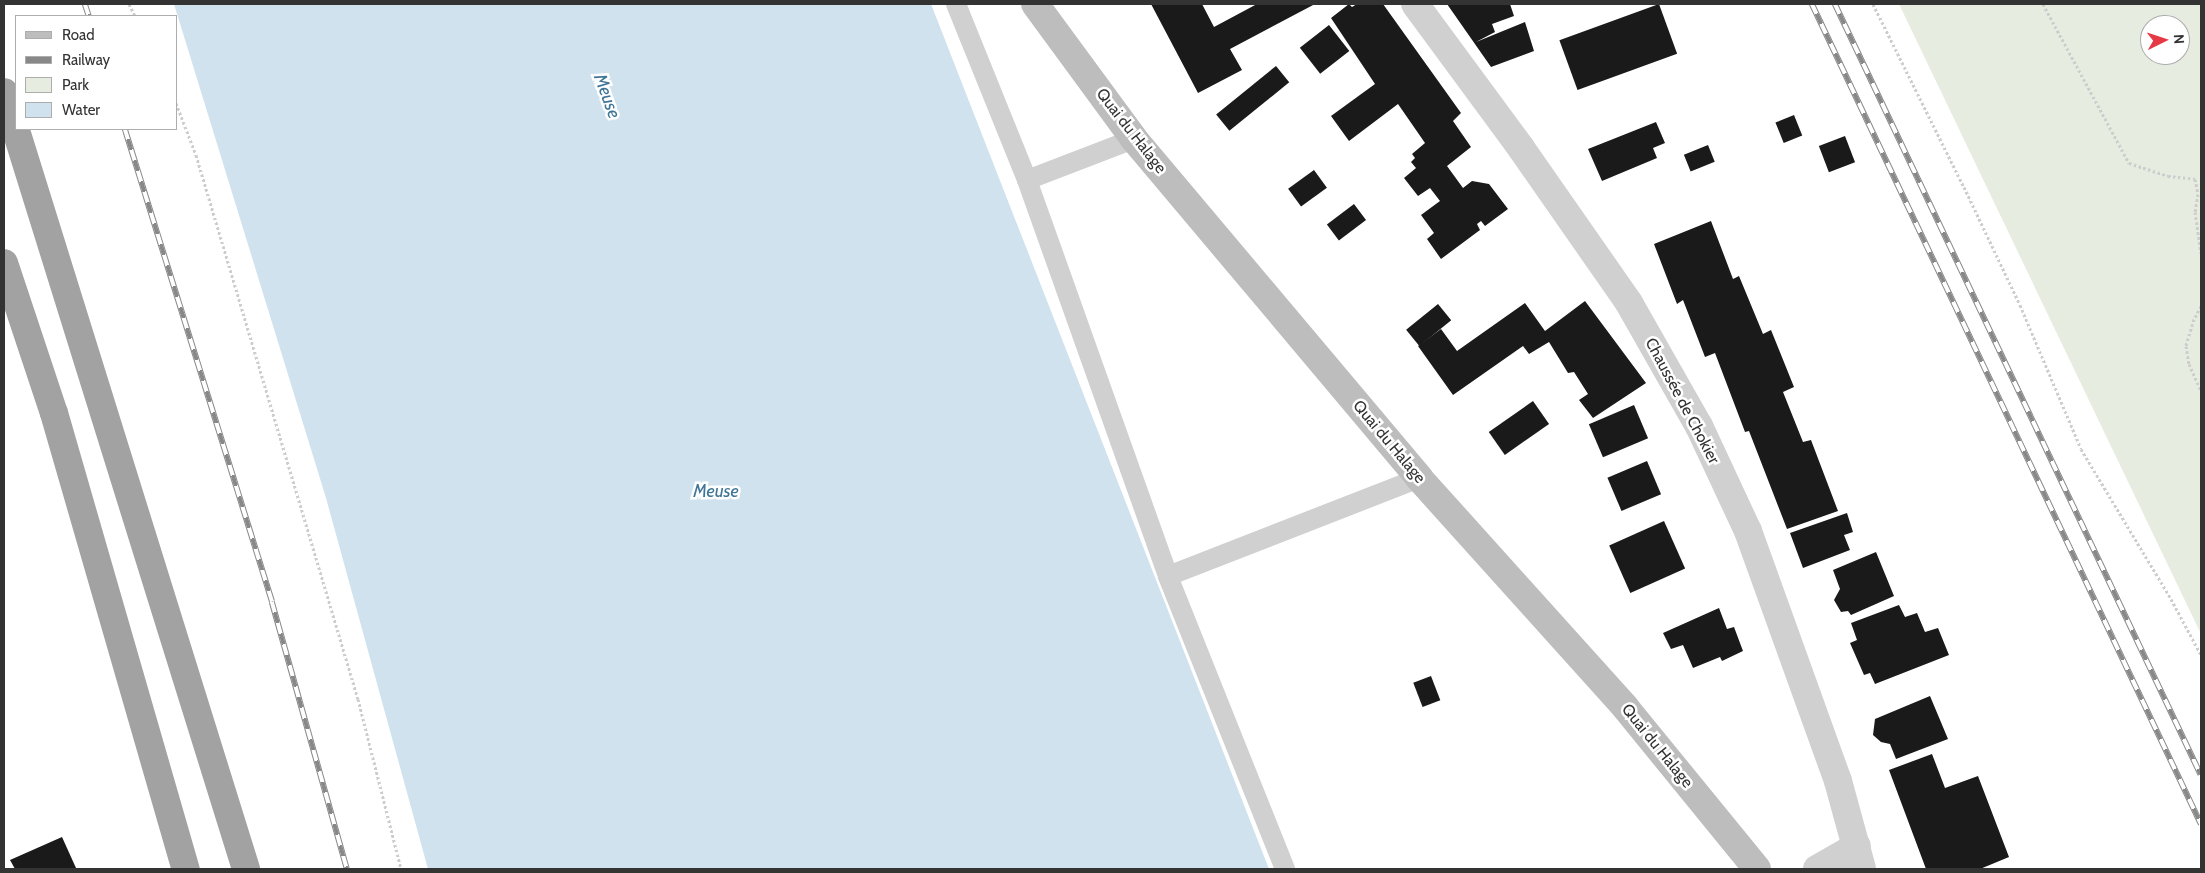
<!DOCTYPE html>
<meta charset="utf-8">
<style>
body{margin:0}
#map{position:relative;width:2205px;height:873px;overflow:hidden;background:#fff;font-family:Cabin,sans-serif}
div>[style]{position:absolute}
.green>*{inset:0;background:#e6ecdf}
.water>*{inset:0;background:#cfe2ee}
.building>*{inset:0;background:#1a1a1a;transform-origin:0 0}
.path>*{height:3px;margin-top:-1.5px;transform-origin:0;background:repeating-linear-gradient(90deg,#cdcdcd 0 2.5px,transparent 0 5px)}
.service>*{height:20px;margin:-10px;padding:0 10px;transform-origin:10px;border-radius:10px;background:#d0d0d0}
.minor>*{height:28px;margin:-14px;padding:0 14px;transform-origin:14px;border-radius:14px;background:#d0d0d0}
.secondary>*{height:28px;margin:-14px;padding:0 14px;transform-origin:14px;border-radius:14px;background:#bdbdbd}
.trunk>*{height:28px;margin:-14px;padding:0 14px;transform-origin:14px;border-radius:14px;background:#a2a2a2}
.rail>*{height:5.5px;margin-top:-2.75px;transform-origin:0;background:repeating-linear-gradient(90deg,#fff 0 11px,#888 0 22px);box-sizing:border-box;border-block:1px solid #888}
span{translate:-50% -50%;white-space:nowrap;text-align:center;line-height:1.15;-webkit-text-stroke:5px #fff;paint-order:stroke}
.street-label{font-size:16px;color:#333}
.water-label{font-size:18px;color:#3f7597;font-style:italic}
.frame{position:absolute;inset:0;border:5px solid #333;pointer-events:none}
.legend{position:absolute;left:15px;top:15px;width:162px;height:115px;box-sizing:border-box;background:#fff;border:1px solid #adadad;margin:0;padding:6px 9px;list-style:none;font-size:15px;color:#333}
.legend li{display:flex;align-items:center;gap:10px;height:25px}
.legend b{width:25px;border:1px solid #adadad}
.north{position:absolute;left:2140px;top:15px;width:50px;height:50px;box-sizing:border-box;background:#fff;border:1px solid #adadad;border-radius:50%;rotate:86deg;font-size:14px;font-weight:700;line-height:20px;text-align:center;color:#333}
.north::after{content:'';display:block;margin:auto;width:18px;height:22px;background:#e63946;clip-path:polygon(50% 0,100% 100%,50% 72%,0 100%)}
</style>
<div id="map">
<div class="green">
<i style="clip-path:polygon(evenodd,1899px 4px,2201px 4px,2201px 634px,1899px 4px,2150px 25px,2180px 25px,2180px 55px,2150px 55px,2150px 25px)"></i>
</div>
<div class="water">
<i style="clip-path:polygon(174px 4px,931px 4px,1269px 869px,428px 869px,326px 498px)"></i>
</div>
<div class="building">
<i style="clip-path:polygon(1151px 4px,1202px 4px,1214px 27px,1257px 4px,1315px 4px,1230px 49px,1242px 70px,1198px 93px)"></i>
<i style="clip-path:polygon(1349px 4px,1352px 7px,1357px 4px,1383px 4px,1461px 113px,1453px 121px,1471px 147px,1447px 166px,1463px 188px,1472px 181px,1489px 184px,1508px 209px,1485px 226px,1481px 221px,1477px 224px,1480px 230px,1441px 259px,1427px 239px,1434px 233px,1421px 215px,1440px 201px,1430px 188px,1418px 196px,1404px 178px,1416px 168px,1411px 162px,1415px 158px,1412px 154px,1425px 143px,1398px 104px,1349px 141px,1331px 116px,1375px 84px,1331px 18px)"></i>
<i style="clip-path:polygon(1447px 4px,1510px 4px,1514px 16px,1492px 24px,1495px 32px,1476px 42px,1525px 22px,1534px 51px,1491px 67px)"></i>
<i style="left:1659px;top:4px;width:53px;height:106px;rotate:70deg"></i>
<i style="left:1329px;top:25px;width:33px;height:37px;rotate:52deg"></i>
<i style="left:1276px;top:66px;width:21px;height:77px;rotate:51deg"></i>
<i style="left:1794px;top:115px;width:22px;height:20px;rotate:68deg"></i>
<i style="clip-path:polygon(1656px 122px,1665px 143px,1653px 148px,1657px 158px,1602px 181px,1588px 149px)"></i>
<i style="left:1845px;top:136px;width:28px;height:28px;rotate:69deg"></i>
<i style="left:1708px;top:145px;width:18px;height:26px;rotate:68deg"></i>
<i style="left:1314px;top:170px;width:22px;height:32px;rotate:54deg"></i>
<i style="left:1354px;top:204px;width:20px;height:34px;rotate:53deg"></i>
<i style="clip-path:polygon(1711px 221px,1733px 279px,1739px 276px,1763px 334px,1771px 330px,1794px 387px,1783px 392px,1803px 442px,1811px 440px,1838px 511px,1787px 529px,1749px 431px,1745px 432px,1715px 353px,1705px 357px,1683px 300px,1677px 304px,1654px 244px)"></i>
<i style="clip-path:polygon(1585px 301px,1646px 383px,1593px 418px,1579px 400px,1588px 394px,1574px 372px,1568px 373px,1549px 342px,1529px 354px,1523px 346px,1453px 395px,1418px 346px,1441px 329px,1457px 351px,1525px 303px,1545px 331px)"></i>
<i style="left:1438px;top:304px;width:21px;height:41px;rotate:51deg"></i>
<i style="left:1533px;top:401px;width:28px;height:54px;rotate:55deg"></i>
<i style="left:1634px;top:405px;width:36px;height:49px;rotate:67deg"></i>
<i style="left:1647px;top:461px;width:36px;height:43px;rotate:67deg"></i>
<i style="clip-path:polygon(1847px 513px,1853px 532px,1844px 535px,1850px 550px,1803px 568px,1790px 533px)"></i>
<i style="left:1664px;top:521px;width:52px;height:60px;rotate:66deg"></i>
<i style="clip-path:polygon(1876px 552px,1894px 596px,1851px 615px,1848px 611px,1841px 612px,1834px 600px,1840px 589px,1833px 570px)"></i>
<i style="clip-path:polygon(1899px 605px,1905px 617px,1917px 613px,1925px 632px,1938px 628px,1949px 655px,1875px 684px,1870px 673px,1864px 675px,1850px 643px,1857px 640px,1851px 623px)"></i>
<i style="clip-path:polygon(1719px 608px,1727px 629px,1734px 627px,1743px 651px,1722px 661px,1720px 657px,1693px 668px,1683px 645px,1671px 649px,1663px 633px)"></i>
<i style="left:1431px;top:676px;width:26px;height:19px;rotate:69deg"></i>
<i style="clip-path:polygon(1930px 696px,1948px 739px,1896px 759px,1890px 744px,1881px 742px,1873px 735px,1875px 719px)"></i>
<i style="clip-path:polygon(1932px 754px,1945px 788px,1978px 776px,2009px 857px,1980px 869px,1926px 869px,1889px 770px)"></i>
<i style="clip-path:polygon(62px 837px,76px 868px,15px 869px,10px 860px)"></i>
</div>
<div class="path">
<i style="left:129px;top:4px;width:13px;rotate:63deg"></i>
<i style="left:1873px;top:4px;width:204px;rotate:63.6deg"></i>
<i style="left:1964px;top:187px;width:131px;rotate:64.6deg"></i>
<i style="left:2020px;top:305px;width:156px;rotate:67deg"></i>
<i style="left:2081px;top:449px;width:175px;rotate:59deg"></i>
<i style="left:2171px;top:599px;width:64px;rotate:61.8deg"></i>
<i style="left:2043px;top:4px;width:181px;rotate:61.6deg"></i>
<i style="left:2129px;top:163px;width:41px;rotate:18.4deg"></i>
<i style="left:2168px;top:176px;width:27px;rotate:6deg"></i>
<i style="left:2195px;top:179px;width:15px;rotate:79deg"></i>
<i style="left:2198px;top:194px;width:18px;rotate:99deg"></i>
<i style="left:2195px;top:212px;width:41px;rotate:81.7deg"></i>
<i style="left:176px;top:103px;width:56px;rotate:69deg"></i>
<i style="left:196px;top:155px;width:568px;rotate:73.42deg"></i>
<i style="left:358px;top:699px;width:175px;rotate:75.8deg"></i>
<i style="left:2201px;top:306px;width:15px;rotate:118deg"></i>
<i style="left:2194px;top:319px;width:28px;rotate:107deg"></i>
<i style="left:2186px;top:346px;width:18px;rotate:81deg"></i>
<i style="left:2189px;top:364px;width:30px;rotate:66deg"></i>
</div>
<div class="service">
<i style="left:956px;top:4px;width:190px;rotate:68deg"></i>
<i style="left:1027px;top:180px;width:420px;rotate:70.4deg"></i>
<i style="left:1027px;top:180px;width:115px;rotate:-21deg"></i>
<i style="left:1285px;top:869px;width:315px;rotate:-111.8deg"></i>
<i style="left:1168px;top:576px;width:269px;rotate:-21.3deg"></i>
</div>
<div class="minor">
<i style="left:1415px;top:4px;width:179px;rotate:53.6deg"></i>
<i style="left:1521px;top:148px;width:189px;rotate:55.1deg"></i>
<i style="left:1629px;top:303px;width:142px;rotate:60.4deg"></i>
<i style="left:1699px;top:426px;width:116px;rotate:65deg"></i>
<i style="left:1748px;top:531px;width:266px;rotate:70.2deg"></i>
<i style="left:1838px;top:781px;width:91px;rotate:74.7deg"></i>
<i style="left:1817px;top:869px;width:46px;rotate:-29.9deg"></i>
</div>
<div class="secondary">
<i style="left:1035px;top:4px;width:167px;rotate:53.7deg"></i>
<i style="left:1134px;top:139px;width:443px;rotate:49.9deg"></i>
<i style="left:1419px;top:478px;width:308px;rotate:48deg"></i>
<i style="left:1625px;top:707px;width:209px;rotate:50.8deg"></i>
</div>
<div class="trunk">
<i style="left:4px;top:92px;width:814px;rotate:72.7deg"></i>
<i style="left:4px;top:263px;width:158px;rotate:71.6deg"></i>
<i style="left:54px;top:413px;width:475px;rotate:73.9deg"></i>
</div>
<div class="rail">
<i style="left:85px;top:4px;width:13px;rotate:72deg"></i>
<i style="left:1812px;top:4px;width:908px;rotate:64.62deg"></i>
<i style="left:1835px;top:4px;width:853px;rotate:64.61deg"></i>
<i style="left:125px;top:129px;width:495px;rotate:72.7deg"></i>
<i style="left:272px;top:602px;width:277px;rotate:74.3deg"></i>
</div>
<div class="street-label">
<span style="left:1131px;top:131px;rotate:52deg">Quai du Halage</span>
<span style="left:1682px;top:401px;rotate:62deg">Chaussée de Chokier</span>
<span style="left:1389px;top:442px;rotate:50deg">Quai du Halage</span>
<span style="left:1657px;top:746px;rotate:51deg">Quai du Halage</span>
</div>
<div class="water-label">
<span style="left:607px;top:96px;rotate:70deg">Meuse</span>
<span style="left:716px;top:491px">Meuse</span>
</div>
<div class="frame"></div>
<ul class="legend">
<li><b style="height:6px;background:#bdbdbd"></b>Road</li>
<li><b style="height:6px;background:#888"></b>Railway</li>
<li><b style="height:14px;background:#e6ecdf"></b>Park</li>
<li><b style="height:14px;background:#cfe2ee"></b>Water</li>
</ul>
<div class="north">N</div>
</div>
